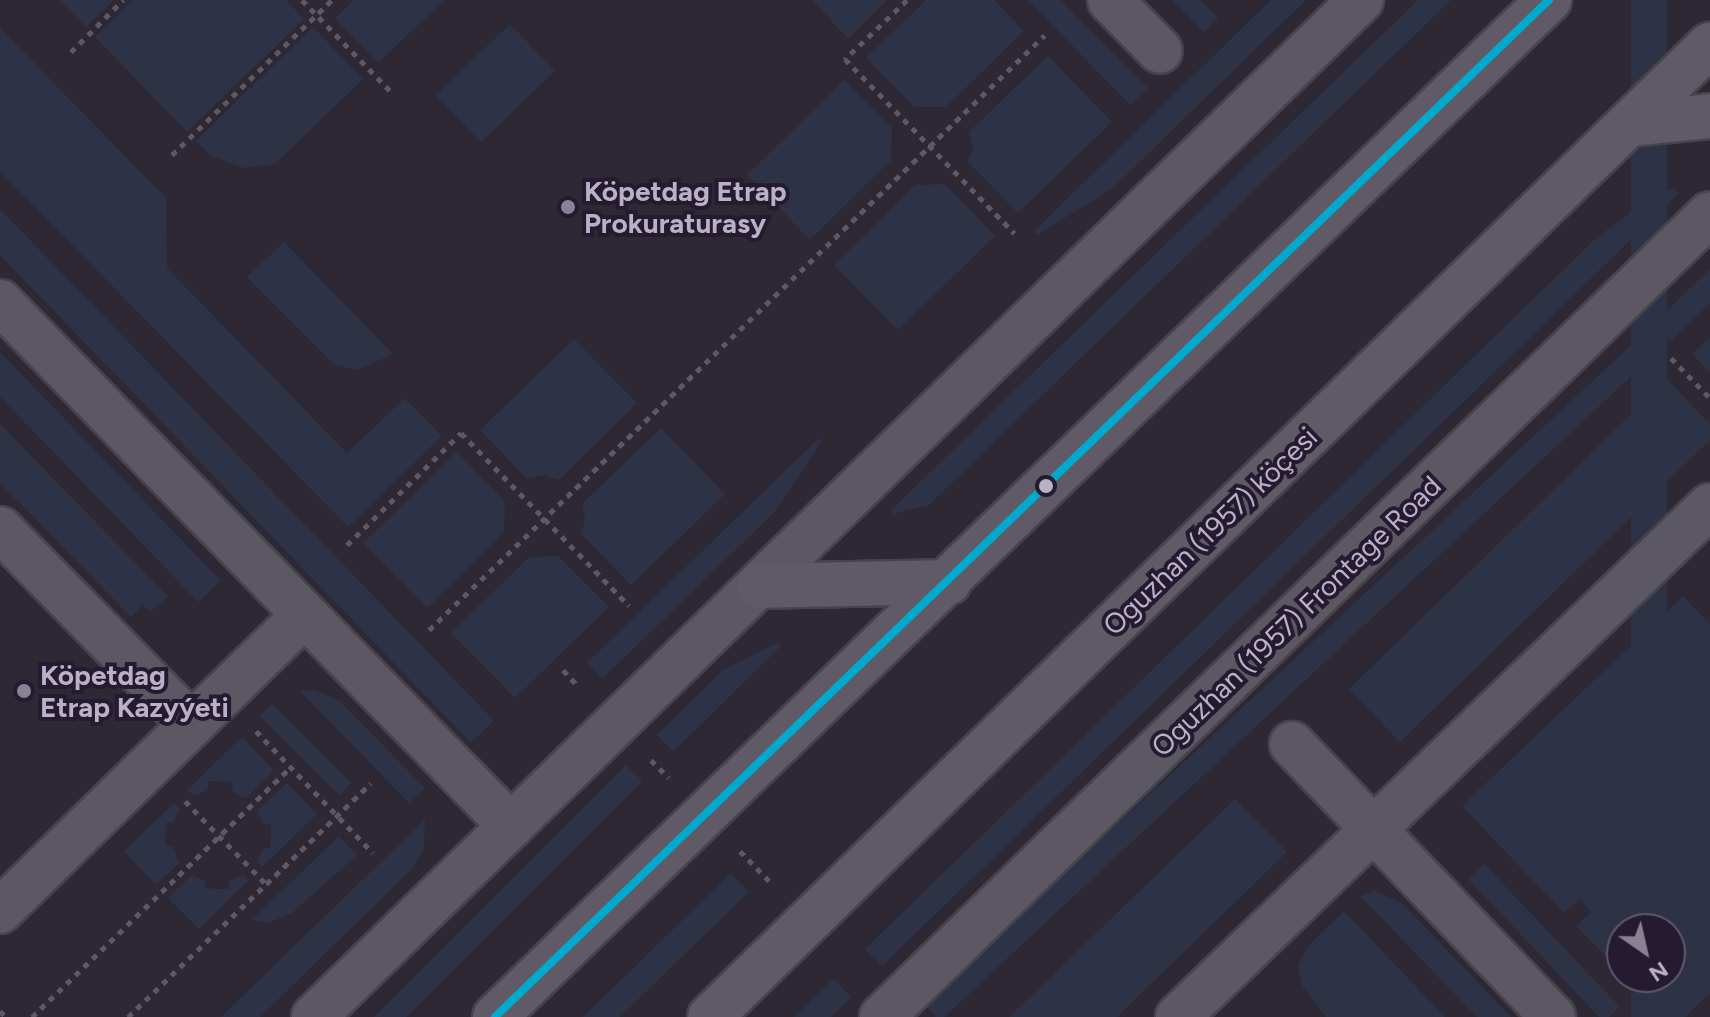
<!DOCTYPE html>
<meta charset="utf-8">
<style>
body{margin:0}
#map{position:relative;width:1710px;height:1017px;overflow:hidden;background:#2e2835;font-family:Figtree,sans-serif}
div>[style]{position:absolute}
.green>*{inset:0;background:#2d3246;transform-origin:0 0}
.path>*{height:5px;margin-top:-2.5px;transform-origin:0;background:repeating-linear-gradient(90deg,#5d5863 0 6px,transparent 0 12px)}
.roads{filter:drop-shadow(2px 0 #47434c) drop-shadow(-2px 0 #47434c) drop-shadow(0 2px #47434c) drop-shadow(0 -2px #47434c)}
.minor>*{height:44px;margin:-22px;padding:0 22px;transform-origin:22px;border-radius:22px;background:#5c5863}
.major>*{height:44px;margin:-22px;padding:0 22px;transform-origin:22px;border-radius:22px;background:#5f5a65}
.bus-1>*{height:8px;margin:-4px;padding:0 4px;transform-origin:4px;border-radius:4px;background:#00a9ce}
.dots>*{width:22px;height:22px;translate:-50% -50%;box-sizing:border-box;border:4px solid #241b30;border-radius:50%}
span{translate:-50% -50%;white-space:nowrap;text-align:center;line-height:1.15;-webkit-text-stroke:8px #241b30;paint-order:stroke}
.poi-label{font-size:28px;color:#bbb1c7;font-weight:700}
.left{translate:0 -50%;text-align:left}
.street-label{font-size:28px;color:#bbb1c7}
.north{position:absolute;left:1606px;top:913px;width:80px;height:80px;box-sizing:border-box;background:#241b30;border:2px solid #60576c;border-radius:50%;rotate:146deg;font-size:22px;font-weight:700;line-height:32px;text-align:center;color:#bbb1c7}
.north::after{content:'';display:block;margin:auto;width:28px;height:36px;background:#8a8194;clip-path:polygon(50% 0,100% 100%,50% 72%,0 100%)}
</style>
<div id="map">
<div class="green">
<i style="clip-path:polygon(59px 0,114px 0,86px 27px)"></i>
<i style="clip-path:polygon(133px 0,286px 0,304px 19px,187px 132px,95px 37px)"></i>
<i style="clip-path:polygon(354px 0,444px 0,378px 63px,335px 18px)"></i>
<i style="clip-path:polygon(812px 0,887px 0,848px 39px)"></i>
<i style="clip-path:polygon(926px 0,994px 0,1024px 31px,946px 107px,914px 107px,866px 58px)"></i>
<i style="clip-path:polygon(1028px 0,1061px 0,1147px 88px,1130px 105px)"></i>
<i style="clip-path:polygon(1172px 0,1200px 0,1218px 18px,1204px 32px)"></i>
<i style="clip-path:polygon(1271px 0,1306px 0,1113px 188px,1037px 235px,1034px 231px)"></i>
<i style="clip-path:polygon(1418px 0,1451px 0,929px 505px,894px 514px,891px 510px)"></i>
<i style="left:1631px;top:0;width:36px;height:1211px"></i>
<i style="left:510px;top:24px;width:65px;height:103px;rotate:46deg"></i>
<i style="clip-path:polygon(313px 27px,363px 79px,275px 164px,244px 168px,211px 156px,196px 141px)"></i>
<i style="clip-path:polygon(0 28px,166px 198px,167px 268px,347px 453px,405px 398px,442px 436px,348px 527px,0 171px)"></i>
<i style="clip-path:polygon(1048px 56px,1112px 122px,1018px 213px,968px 162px,973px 147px,969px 132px)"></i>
<i style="clip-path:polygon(844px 80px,892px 129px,891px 160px,810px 240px,747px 175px)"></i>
<i style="clip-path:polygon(945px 184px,995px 236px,898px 330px,834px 265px,915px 185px)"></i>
<i style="clip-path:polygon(1673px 188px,1679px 193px,882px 966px,865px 949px,1595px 239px,1649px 199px)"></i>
<i style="left:0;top:209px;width:711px;height:32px;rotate:46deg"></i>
<i style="clip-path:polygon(284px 242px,393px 354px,358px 370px,335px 365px,247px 277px)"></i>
<i style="clip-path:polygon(1710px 269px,1710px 303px,1671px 341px,1654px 323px)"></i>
<i style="left:1643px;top:334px;width:23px;height:983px;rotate:47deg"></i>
<i style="clip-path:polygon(1710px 337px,1710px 373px,1692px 354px)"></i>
<i style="clip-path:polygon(574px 339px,637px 403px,559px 480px,543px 475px,527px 479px,480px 430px)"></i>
<i style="left:0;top:352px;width:318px;height:31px;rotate:46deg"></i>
<i style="clip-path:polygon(1667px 379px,1710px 424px,1710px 440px,1400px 742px,1349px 689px)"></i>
<i style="clip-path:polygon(0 424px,168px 596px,150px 612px,143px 605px,131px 617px,0 483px)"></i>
<i style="clip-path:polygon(661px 428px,725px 494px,631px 585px,581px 534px,585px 519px,582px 504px)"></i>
<i style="clip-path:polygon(819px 438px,822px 441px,775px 512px,602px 679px,587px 663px)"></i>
<i style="clip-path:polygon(457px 452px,505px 501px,504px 532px,427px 608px,363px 543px)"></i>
<i style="clip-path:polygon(558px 556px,609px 607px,515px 698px,451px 633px,529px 557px)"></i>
<i style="clip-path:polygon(1683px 596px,1710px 624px,1710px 993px,1685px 1017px,1664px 1017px,1625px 977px,1670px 977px,1670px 929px,1622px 929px,1622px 973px,1576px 926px,1591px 912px,1580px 899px,1564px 913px,1462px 806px)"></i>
<i style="clip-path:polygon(778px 642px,781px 646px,673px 752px,657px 735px,723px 670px)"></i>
<i style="clip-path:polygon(314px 690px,339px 700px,425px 788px,409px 803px,300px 691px)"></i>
<i style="left:272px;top:704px;width:112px;height:17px;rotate:45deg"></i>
<i style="clip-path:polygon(242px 737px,274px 771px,246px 798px,232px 792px,233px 783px,221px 781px,208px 781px,208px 790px,194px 796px,187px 790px)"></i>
<i style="left:626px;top:765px;width:23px;height:362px;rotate:45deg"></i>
<i style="clip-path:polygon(287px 783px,317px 814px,262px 867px,257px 861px,264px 848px,270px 848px,271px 824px,263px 824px,257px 811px)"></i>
<i style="clip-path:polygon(1235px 799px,1287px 852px,1117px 1017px,1009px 1017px)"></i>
<i style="clip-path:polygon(174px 803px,180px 809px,173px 823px,166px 822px,165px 846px,173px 847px,179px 863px,156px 885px,124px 851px)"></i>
<i style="clip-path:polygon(425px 819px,424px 848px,412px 869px,260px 1017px,221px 1017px)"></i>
<i style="clip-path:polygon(339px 836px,357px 855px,292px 913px,268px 923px,252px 920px)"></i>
<i style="clip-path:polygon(1484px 864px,1620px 1007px,1609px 1017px,1599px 1017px,1468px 879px)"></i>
<i style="clip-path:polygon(731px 873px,749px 892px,620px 1017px,583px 1017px)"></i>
<i style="clip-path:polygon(192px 875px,205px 881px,205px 888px,217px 889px,229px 889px,229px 881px,244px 875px,249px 880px,199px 929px,168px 898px)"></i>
<i style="clip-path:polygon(1375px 891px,1402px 903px,1511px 1017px,1477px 1017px,1360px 896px)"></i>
<i style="clip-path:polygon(1344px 911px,1445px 1017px,1326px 1017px,1302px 985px,1298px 965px,1309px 945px)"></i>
<i style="clip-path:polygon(834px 979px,851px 997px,831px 1017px,794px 1017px)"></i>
</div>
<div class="path">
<i style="left:302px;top:0;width:131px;rotate:45.9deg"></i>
<i style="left:907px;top:0;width:86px;rotate:136.4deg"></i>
<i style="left:845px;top:59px;width:243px;rotate:45.8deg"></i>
<i style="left:71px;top:52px;width:74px;rotate:-45deg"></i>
<i style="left:172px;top:155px;width:223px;rotate:-44.1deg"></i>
<i style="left:1671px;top:358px;width:56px;rotate:45.7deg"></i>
<i style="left:347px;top:545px;width:160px;rotate:-44.5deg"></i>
<i style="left:461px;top:433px;width:241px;rotate:45.8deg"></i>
<i style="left:429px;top:630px;width:856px;rotate:-44.01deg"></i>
<i style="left:563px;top:670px;width:23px;rotate:47deg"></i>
<i style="left:256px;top:731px;width:169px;rotate:46.2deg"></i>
<i style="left:651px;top:760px;width:25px;rotate:45deg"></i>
<i style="left:185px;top:801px;width:116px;rotate:45.7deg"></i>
<i style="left:740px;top:851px;width:46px;rotate:45.9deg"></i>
<i style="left:0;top:1011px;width:8px;rotate:45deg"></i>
<i style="left:32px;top:1017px;width:359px;rotate:-44deg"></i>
<i style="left:128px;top:1017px;width:337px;rotate:-43.9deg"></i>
</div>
<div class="roads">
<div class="minor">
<i style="left:1110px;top:0;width:71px;rotate:45.6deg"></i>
<i style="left:0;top:302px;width:732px;rotate:45.72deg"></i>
<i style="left:0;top:529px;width:274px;rotate:45.6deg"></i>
<i style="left:1292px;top:744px;width:378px;rotate:46.3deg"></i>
<i style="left:0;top:911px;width:424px;rotate:-44.2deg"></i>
<i style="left:314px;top:1017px;width:1460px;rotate:-44.17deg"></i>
<i style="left:882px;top:1017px;width:1153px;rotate:-44.12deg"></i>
<i style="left:1178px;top:1017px;width:738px;rotate:-43.85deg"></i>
</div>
<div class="major">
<i style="left:1629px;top:124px;width:81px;rotate:-5.6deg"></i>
<i style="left:759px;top:586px;width:190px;rotate:-1.2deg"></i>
<i style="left:495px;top:1017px;width:1465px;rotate:-43.98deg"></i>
<i style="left:710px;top:1017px;width:1395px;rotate:-44.19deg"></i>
</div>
</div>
<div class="bus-1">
<i style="left:495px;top:1017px;width:1465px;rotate:-43.98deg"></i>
</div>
<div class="dots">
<i style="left:568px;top:207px;background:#8a8194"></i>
<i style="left:1046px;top:486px;background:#bbb1c7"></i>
<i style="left:24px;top:691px;background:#8a8194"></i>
</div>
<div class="poi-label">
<span class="left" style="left:584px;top:207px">Köpetdag Etrap<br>Prokuraturasy</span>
<span class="left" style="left:40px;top:691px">Köpetdag<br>Etrap Kazyýeti</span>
</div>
<div class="street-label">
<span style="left:1210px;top:531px;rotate:-44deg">Oguzhan (1957) köçesi</span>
<span style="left:1296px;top:616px;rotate:-44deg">Oguzhan (1957) Frontage Road</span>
</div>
<div class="north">N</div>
</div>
